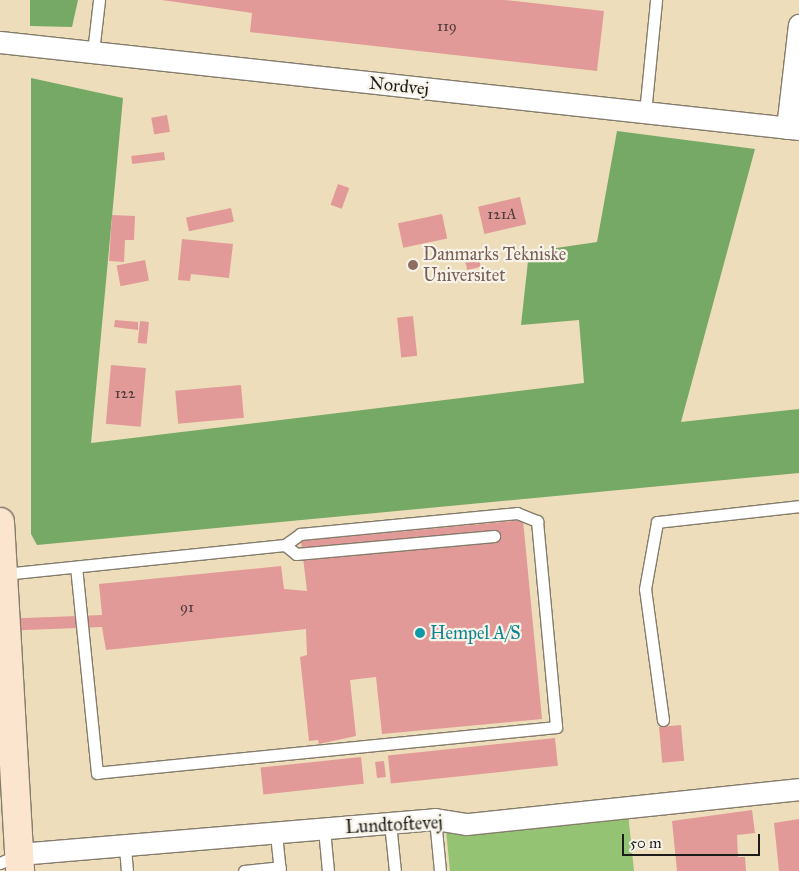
<!DOCTYPE html>
<style>
body{margin:0}
#map{position:relative;width:799px;height:871px;overflow:hidden;background:#edddba;font-family:"IM FELL Great Primer",serif}
div>[style]{position:absolute}
.green>*{inset:0;background:#93c373}
.forest>*{inset:0;background:#76a965}
.building>*{inset:0;background:#e29a98;transform-origin:0 0}
.roads{filter:drop-shadow(1px 0 #847c6b) drop-shadow(-1px 0 #847c6b) drop-shadow(0 1px #847c6b) drop-shadow(0 -1px #847c6b)}
.lane>*{height:11px;margin:-5.5px;padding:0 5.5px;transform-origin:5.5px;border-radius:5.5px;background:#fff}
.street>*{height:21px;margin:-10.5px;padding:0 10.5px;transform-origin:10.5px;border-radius:10.5px;background:#fff}
.secondary>*{height:28px;margin:-14px;padding:0 14px;transform-origin:14px;border-radius:14px;background:#fbe5cf}
.dots>*{width:14px;height:14px;translate:-50% -50%;box-sizing:border-box;border:2px solid #f7f3e8;border-radius:50%}
span{translate:-50% -50%;white-space:nowrap;text-align:center;line-height:1.15;-webkit-text-stroke:4.5px #f7f3e8;paint-order:stroke}
.number-label{font-size:15px;color:#4e3c3b}
.number-label span{-webkit-text-stroke-width:0}
.street-label{font-size:18px;color:#1c1c1c}
.education-label{font-size:18px;color:#785e54}
.left{translate:0 -50%;text-align:left}
.culture-label{font-size:18px;color:#0d838f}
.scale{position:absolute;left:622px;top:834px;width:138px;height:22px;box-sizing:border-box;border:2px solid #1c1c1c;border-top:0;padding-left:6px;font-size:15px;line-height:18px;white-space:nowrap;color:#1c1c1c;-webkit-text-stroke:4px #f7f3e8;paint-order:stroke}
</style>
<div id="map">
<div class="green">
<i style="clip-path:polygon(628px 813px,634px 871px,450px 871px,446px 831px)"></i>
</div>
<div class="forest">
<i style="clip-path:polygon(30px 0,78px 0,72px 27px,30px 26px)"></i>
<i style="clip-path:polygon(31px 78px,123px 98px,91px 443px,584px 383px,579px 320px,521px 325px,529px 252px,597px 242px,617px 131px,755px 149px,681px 422px,799px 409px,799px 473px,37px 545px,31px 534px)"></i>
</div>
<div class="building">
<i style="clip-path:polygon(162px 0,505px 0,604px 11px,597px 71px,250px 32px,252px 13px)"></i>
<i style="left:167px;top:115px;width:17px;height:16px;rotate:80deg"></i>
<i style="left:164px;top:152px;width:8px;height:33px;rotate:83deg"></i>
<i style="left:338px;top:184px;width:12px;height:22px;rotate:20deg"></i>
<i style="left:520px;top:197px;width:28px;height:43px;rotate:77deg"></i>
<i style="left:231px;top:208px;width:14px;height:46px;rotate:78deg"></i>
<i style="left:442px;top:214px;width:25px;height:45px;rotate:78deg"></i>
<i style="clip-path:polygon(112px 215px,135px 216px,134px 240px,125px 240px,124px 262px,109px 261px)"></i>
<i style="clip-path:polygon(182px 239px,233px 244px,229px 278px,191px 274px,190px 281px,178px 280px)"></i>
<i style="left:478px;top:255px;width:12px;height:14px;rotate:76deg"></i>
<i style="left:145px;top:260px;width:21px;height:29px;rotate:79deg"></i>
<i style="left:413px;top:316px;width:40px;height:16px;rotate:84deg"></i>
<i style="clip-path:polygon(115px 320px,138px 322px,138px 330px,114px 327px)"></i>
<i style="left:140px;top:321px;width:9px;height:22px;rotate:6deg"></i>
<i style="left:111px;top:365px;width:35px;height:59px;rotate:5deg"></i>
<i style="left:241px;top:385px;width:33px;height:66px;rotate:85deg"></i>
<i style="clip-path:polygon(523px 520px,542px 719px,382px 734px,376px 677px,350px 680px,356px 736px,319px 744px,318px 740px,309px 741px,300px 657px,307px 655px,306px 629px,106px 650px,102px 627px,0 631px,0 619px,102px 615px,99px 584px,281px 566px,284px 589px,307px 591px,301px 541px)"></i>
<i style="left:681px;top:725px;width:36px;height:22px;rotate:85deg"></i>
<i style="left:555px;top:738px;width:28px;height:168px;rotate:84deg"></i>
<i style="left:361px;top:757px;width:27px;height:101px;rotate:84deg"></i>
<i style="left:384px;top:761px;width:16px;height:9px;rotate:83deg"></i>
<i style="clip-path:polygon(752px 810px,755px 833px,737px 835px,738px 857px,745px 857px,746px 871px,677px 871px,672px 821px)"></i>
<i style="clip-path:polygon(799px 819px,799px 871px,779px 871px,774px 823px)"></i>
</div>
<div class="roads">
<div class="lane">
<i style="left:93px;top:52px;width:52px;rotate:-83.4deg"></i>
<i style="left:645px;top:113px;width:114px;rotate:-84.4deg"></i>
<i style="left:285px;top:545px;width:14px;rotate:39deg"></i>
<i style="left:296px;top:554px;width:199px;rotate:-5.2deg"></i>
<i style="left:4px;top:574px;width:282px;rotate:-5.9deg"></i>
<i style="left:285px;top:545px;width:19px;rotate:-36deg"></i>
<i style="left:300px;top:534px;width:218px;rotate:-5.5deg"></i>
<i style="left:517px;top:513px;width:22px;rotate:22deg"></i>
<i style="left:537px;top:521px;width:207px;rotate:84.7deg"></i>
<i style="left:556px;top:727px;width:461px;rotate:174.3deg"></i>
<i style="left:97px;top:773px;width:207px;rotate:-95.8deg"></i>
<i style="left:663px;top:720px;width:132px;rotate:-97.8deg"></i>
<i style="left:645px;top:589px;width:68px;rotate:-79.8deg"></i>
<i style="left:657px;top:522px;width:143px;rotate:-6.4deg"></i>
<i style="left:435px;top:819px;width:52px;rotate:84.5deg"></i>
<i style="left:390px;top:823px;width:48px;rotate:84.1deg"></i>
<i style="left:324px;top:829px;width:42px;rotate:84.6deg"></i>
<i style="left:276px;top:834px;width:37px;rotate:84deg"></i>
<i style="left:125px;top:848px;width:23px;rotate:85deg"></i>
<i style="left:0;top:863px;width:21px;rotate:-25deg"></i>
<i style="left:244px;top:871px;width:36px;rotate:-6deg"></i>
</div>
<div class="street">
<i style="left:0;top:42px;width:804px;rotate:6.21deg"></i>
<i style="left:787px;top:128px;width:104px;rotate:-83.4deg"></i>
<i style="left:19px;top:854px;width:417px;rotate:-4.8deg"></i>
<i style="left:435px;top:819px;width:32px;rotate:9deg"></i>
<i style="left:467px;top:824px;width:334px;rotate:-6deg"></i>
</div>
<div class="secondary">
<i style="left:0;top:522px;width:350px;rotate:86.7deg"></i>
</div>
</div>
<div class="dots">
<i style="left:413px;top:265px;background:#8d6e63"></i>
<i style="left:420px;top:633px;background:#0f9aa8"></i>
</div>
<div class="number-label">
<span style="left:447px;top:27px">119</span>
<span style="left:502px;top:215px">121A</span>
<span style="left:125px;top:394px">122</span>
<span style="left:187px;top:608px">91</span>
</div>
<div class="street-label">
<span style="left:399px;top:86px;rotate:6deg">Nordvej</span>
<span style="left:394px;top:825px;rotate:-3deg">Lundtoftevej</span>
</div>
<div class="education-label">
<span class="left" style="left:423px;top:265px">Danmarks Tekniske<br>Universitet</span>
</div>
<div class="culture-label">
<span class="left" style="left:430px;top:633px">Hempel A/S</span>
</div>
<div class="scale">50 m</div>
</div>
